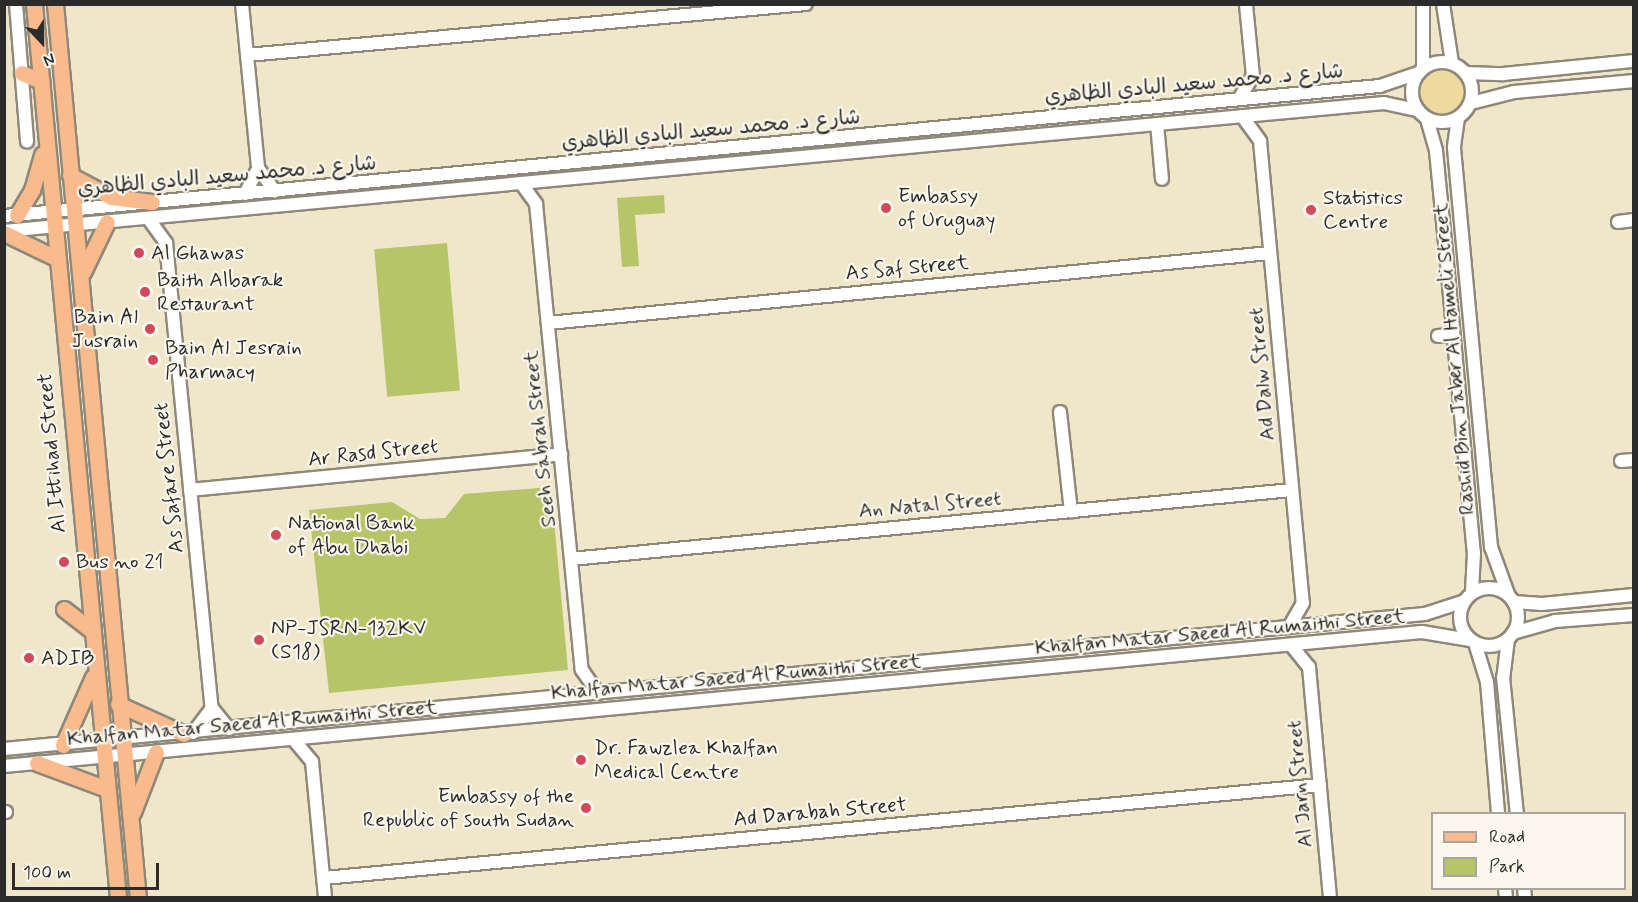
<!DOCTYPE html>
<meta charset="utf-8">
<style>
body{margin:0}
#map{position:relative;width:1638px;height:902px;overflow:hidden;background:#f0e6ca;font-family:Mynerve,"Playpen Sans Arabic",sans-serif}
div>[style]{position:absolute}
.green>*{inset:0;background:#b5c568;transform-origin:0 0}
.sand>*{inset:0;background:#eeda9e}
.round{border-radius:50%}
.roads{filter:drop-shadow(2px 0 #8e887a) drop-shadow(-2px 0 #8e887a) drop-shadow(0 2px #8e887a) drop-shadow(0 -2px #8e887a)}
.minor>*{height:12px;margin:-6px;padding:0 6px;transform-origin:6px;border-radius:6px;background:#fff}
.minor>.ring{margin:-6px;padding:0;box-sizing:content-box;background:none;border:12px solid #fff;border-radius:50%}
.major>*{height:15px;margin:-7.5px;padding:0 7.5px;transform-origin:7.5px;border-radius:7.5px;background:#fabb8c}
.dots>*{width:16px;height:16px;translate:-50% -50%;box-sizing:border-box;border:3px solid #fbf7ec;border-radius:50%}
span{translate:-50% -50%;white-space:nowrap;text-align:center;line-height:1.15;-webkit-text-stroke:4.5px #fbf7ec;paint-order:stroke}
.street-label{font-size:21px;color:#2b2b2b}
.poi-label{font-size:21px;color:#2b2b2b}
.left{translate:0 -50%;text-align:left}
.right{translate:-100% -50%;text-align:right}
.frame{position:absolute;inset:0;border:6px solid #2b2b2b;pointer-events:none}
.legend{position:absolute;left:1431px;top:812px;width:195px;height:78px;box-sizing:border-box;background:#fbf7ec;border:2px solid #a8a59f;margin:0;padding:8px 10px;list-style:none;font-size:18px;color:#2b2b2b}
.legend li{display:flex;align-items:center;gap:12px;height:30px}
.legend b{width:30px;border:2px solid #a8a59f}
.north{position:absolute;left:12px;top:12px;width:60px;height:60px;-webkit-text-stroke:4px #fbf7ec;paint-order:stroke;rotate:158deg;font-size:16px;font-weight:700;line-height:24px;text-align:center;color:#2b2b2b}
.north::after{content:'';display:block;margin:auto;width:21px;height:27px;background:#2b2b2b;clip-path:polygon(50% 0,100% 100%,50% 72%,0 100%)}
.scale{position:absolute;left:12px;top:863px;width:147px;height:27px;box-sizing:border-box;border:3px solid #2b2b2b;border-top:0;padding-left:8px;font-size:18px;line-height:21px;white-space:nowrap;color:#2b2b2b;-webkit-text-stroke:4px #fbf7ec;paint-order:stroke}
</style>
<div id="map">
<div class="green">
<i style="clip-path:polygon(664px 195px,665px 213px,635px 215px,639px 266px,622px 267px,617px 198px)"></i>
<i style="left:447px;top:243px;width:148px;height:73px;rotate:85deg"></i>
<i style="clip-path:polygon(551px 487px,568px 670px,329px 693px,309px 510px,392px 502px,420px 519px,445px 518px,464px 494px)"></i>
</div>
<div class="sand">
<i class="round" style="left:1420px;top:71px;width:44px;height:44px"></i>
</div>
<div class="roads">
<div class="minor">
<i style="left:16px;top:4px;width:138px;rotate:85.4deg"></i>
<i style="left:242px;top:4px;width:165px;rotate:84.4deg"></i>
<i style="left:258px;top:168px;width:29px;rotate:54deg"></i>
<i style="left:1443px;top:4px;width:60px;rotate:81.3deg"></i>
<i style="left:247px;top:55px;width:561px;rotate:-5.21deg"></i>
<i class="ring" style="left:1412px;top:62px;width:48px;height:48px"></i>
<i style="left:1423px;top:68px;width:64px;rotate:-90deg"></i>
<i style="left:1466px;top:73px;width:37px;rotate:2deg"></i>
<i style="left:1503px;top:74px;width:132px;rotate:-5.7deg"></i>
<i style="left:1239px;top:99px;width:27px;rotate:-59deg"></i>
<i style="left:1253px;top:76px;width:72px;rotate:-95.6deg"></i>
<i style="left:1471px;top:103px;width:44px;rotate:-14.3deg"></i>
<i style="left:1514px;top:92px;width:121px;rotate:-5.2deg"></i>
<i style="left:1242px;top:116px;width:31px;rotate:54deg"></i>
<i style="left:1260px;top:141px;width:185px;rotate:84.7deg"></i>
<i style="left:1277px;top:325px;width:279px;rotate:84.7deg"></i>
<i style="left:1303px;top:603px;width:28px;rotate:120deg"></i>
<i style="left:1458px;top:118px;width:30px;rotate:98deg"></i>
<i style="left:1454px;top:148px;width:401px;rotate:84.7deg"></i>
<i style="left:1491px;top:547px;width:50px;rotate:70.1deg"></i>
<i style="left:1427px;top:119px;width:33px;rotate:74deg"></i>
<i style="left:1436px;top:151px;width:102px;rotate:84.4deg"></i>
<i style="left:1446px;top:253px;width:301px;rotate:84.7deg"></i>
<i style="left:1474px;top:553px;width:39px;rotate:93deg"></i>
<i style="left:1157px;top:124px;width:55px;rotate:84.8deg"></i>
<i style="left:521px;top:183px;width:26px;rotate:54deg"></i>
<i style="left:536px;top:204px;width:468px;rotate:84.4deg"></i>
<i style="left:582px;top:670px;width:28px;rotate:55deg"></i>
<i style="left:245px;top:194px;width:29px;rotate:-63deg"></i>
<i style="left:4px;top:216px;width:1382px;rotate:-5.4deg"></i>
<i style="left:1380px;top:86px;width:40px;rotate:-18.9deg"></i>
<i style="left:148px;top:218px;width:31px;rotate:54deg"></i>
<i style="left:166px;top:243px;width:467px;rotate:84.4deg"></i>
<i style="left:212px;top:708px;width:27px;rotate:51deg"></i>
<i style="left:1618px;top:222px;width:16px;rotate:-7deg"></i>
<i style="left:4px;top:231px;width:1386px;rotate:-5.3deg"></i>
<i style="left:1384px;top:103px;width:35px;rotate:12deg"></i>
<i style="left:548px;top:323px;width:725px;rotate:-5.54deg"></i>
<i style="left:1438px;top:336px;width:15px;rotate:-4deg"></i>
<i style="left:1060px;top:412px;width:100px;rotate:83.7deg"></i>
<i style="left:1621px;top:461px;width:13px;rotate:-4deg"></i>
<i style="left:190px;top:490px;width:373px;rotate:-5.5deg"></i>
<i style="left:571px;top:559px;width:724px;rotate:-5.47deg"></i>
<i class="ring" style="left:1460px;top:588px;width:46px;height:46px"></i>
<i style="left:1514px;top:602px;width:28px;rotate:4deg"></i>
<i style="left:1542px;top:604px;width:92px;rotate:-5.6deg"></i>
<i style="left:1513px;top:633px;width:44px;rotate:-15.9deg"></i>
<i style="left:1555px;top:621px;width:79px;rotate:-4.3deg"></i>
<i style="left:1508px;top:639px;width:38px;rotate:97deg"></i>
<i style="left:1503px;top:677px;width:138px;rotate:84.2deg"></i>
<i style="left:1475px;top:643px;width:41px;rotate:72.9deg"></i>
<i style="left:1487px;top:682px;width:132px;rotate:85.2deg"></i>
<i style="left:1291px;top:645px;width:28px;rotate:51deg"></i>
<i style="left:1309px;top:667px;width:232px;rotate:84.8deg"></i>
<i style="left:193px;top:733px;width:31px;rotate:-53deg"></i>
<i style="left:293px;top:739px;width:30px;rotate:50deg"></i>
<i style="left:312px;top:762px;width:137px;rotate:84.5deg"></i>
<i style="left:4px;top:749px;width:1427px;rotate:-5.43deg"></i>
<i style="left:1425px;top:614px;width:40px;rotate:-18deg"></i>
<i style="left:4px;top:766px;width:1424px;rotate:-5.4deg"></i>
<i style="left:1422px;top:632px;width:49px;rotate:9.5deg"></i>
<i style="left:4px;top:812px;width:2px"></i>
<i style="left:324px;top:878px;width:1000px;rotate:-5.33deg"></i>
<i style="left:1505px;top:888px;width:10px;rotate:84deg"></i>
<i style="left:1524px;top:888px;width:10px;rotate:84deg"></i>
</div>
<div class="major">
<i style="left:34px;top:4px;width:898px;rotate:84.63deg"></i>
<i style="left:55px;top:4px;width:898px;rotate:84.7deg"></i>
<i style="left:22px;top:73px;width:21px;rotate:23deg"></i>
<i style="left:70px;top:175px;width:47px;rotate:28.2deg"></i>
<i style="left:111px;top:197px;width:41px;rotate:7deg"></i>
<i style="left:17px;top:215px;width:29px;rotate:-59deg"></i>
<i style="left:32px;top:190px;width:37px;rotate:-74deg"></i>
<i style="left:4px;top:233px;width:58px;rotate:25.7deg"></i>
<i style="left:83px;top:272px;width:55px;rotate:-64.4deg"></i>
<i style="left:64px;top:609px;width:34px;rotate:38deg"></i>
<i style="left:118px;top:704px;width:72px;rotate:24.4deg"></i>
<i style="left:63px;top:745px;width:74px;rotate:-66.2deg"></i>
<i style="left:37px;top:763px;width:75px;rotate:20.4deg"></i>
<i style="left:133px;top:812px;width:64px;rotate:-69deg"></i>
</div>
</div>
<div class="dots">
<i style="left:886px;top:208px;background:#d1495b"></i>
<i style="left:1311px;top:210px;background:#d1495b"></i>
<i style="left:139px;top:253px;background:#d1495b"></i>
<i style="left:145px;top:292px;background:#d1495b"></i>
<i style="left:150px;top:329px;background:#d1495b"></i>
<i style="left:153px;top:360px;background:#d1495b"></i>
<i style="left:276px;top:535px;background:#d1495b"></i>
<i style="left:64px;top:562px;background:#d1495b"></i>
<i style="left:259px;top:640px;background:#d1495b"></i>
<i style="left:29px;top:658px;background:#d1495b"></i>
<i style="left:581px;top:760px;background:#d1495b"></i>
<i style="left:586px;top:808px;background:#d1495b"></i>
</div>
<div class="street-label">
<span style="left:1194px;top:84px;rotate:-5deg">شارع د. محمد سعيد البادي الظاهري</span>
<span style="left:711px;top:130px;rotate:-5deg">شارع د. محمد سعيد البادي الظاهري</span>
<span style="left:227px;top:176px;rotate:-5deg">شارع د. محمد سعيد البادي الظاهري</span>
<span style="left:907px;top:268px;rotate:-5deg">As Saf Street</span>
<span style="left:1454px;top:359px;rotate:-95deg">Rashid Bin Jaber Al Hameli Street</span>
<span style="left:1262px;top:374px;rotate:-95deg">Ad Dalw Street</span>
<span style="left:540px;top:439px;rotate:-96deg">Seeh Sabrah Street</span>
<span style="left:52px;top:453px;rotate:-95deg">Al Ittihad Street</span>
<span style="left:373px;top:453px;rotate:-6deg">Ar Rasd Street</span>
<span style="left:169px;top:478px;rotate:-96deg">As Safare Street</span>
<span style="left:930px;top:505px;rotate:-5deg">An Natal Street</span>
<span style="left:1220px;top:632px;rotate:-5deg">Khalfan Matar Saeed Al Rumaithi Street</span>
<span style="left:736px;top:677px;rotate:-5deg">Khalfan Matar Saeed Al Rumaithi Street</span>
<span style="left:252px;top:723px;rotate:-5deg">Khalfan Matar Saeed Al Rumaithi Street</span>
<span style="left:1300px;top:784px;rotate:-95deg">Al Jarn Street</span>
<span style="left:820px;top:812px;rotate:-5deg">Ad Darabah Street</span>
</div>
<div class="poi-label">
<span class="left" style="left:898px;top:208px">Embassy<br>of Uruguay</span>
<span class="left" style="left:1323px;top:210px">Statistics<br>Centre</span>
<span class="left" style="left:151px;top:253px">Al Ghawas</span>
<span class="left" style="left:157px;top:292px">Baith Albarak<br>Restaurant</span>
<span class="right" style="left:138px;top:329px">Bain Al<br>Jusrain</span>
<span class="left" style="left:165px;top:360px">Bain Al Jesrain<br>Pharmacy</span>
<span class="left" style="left:288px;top:535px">National Bank<br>of Abu Dhabi</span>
<span class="left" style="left:76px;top:562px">Bus no 21</span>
<span class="left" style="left:271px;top:640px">NP-JSRN-132KV<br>(S18)</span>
<span class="left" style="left:41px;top:658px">ADIB</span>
<span class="left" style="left:594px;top:760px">Dr. Fawzlea Khalfan<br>Medical Centre</span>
<span class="right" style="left:574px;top:808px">Embassy of the<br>Republic of south Sudan</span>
</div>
<div class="frame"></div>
<ul class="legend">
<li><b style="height:8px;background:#fabb8c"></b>Road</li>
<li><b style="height:16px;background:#b5c568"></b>Park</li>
</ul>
<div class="north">N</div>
<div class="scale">100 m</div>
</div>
